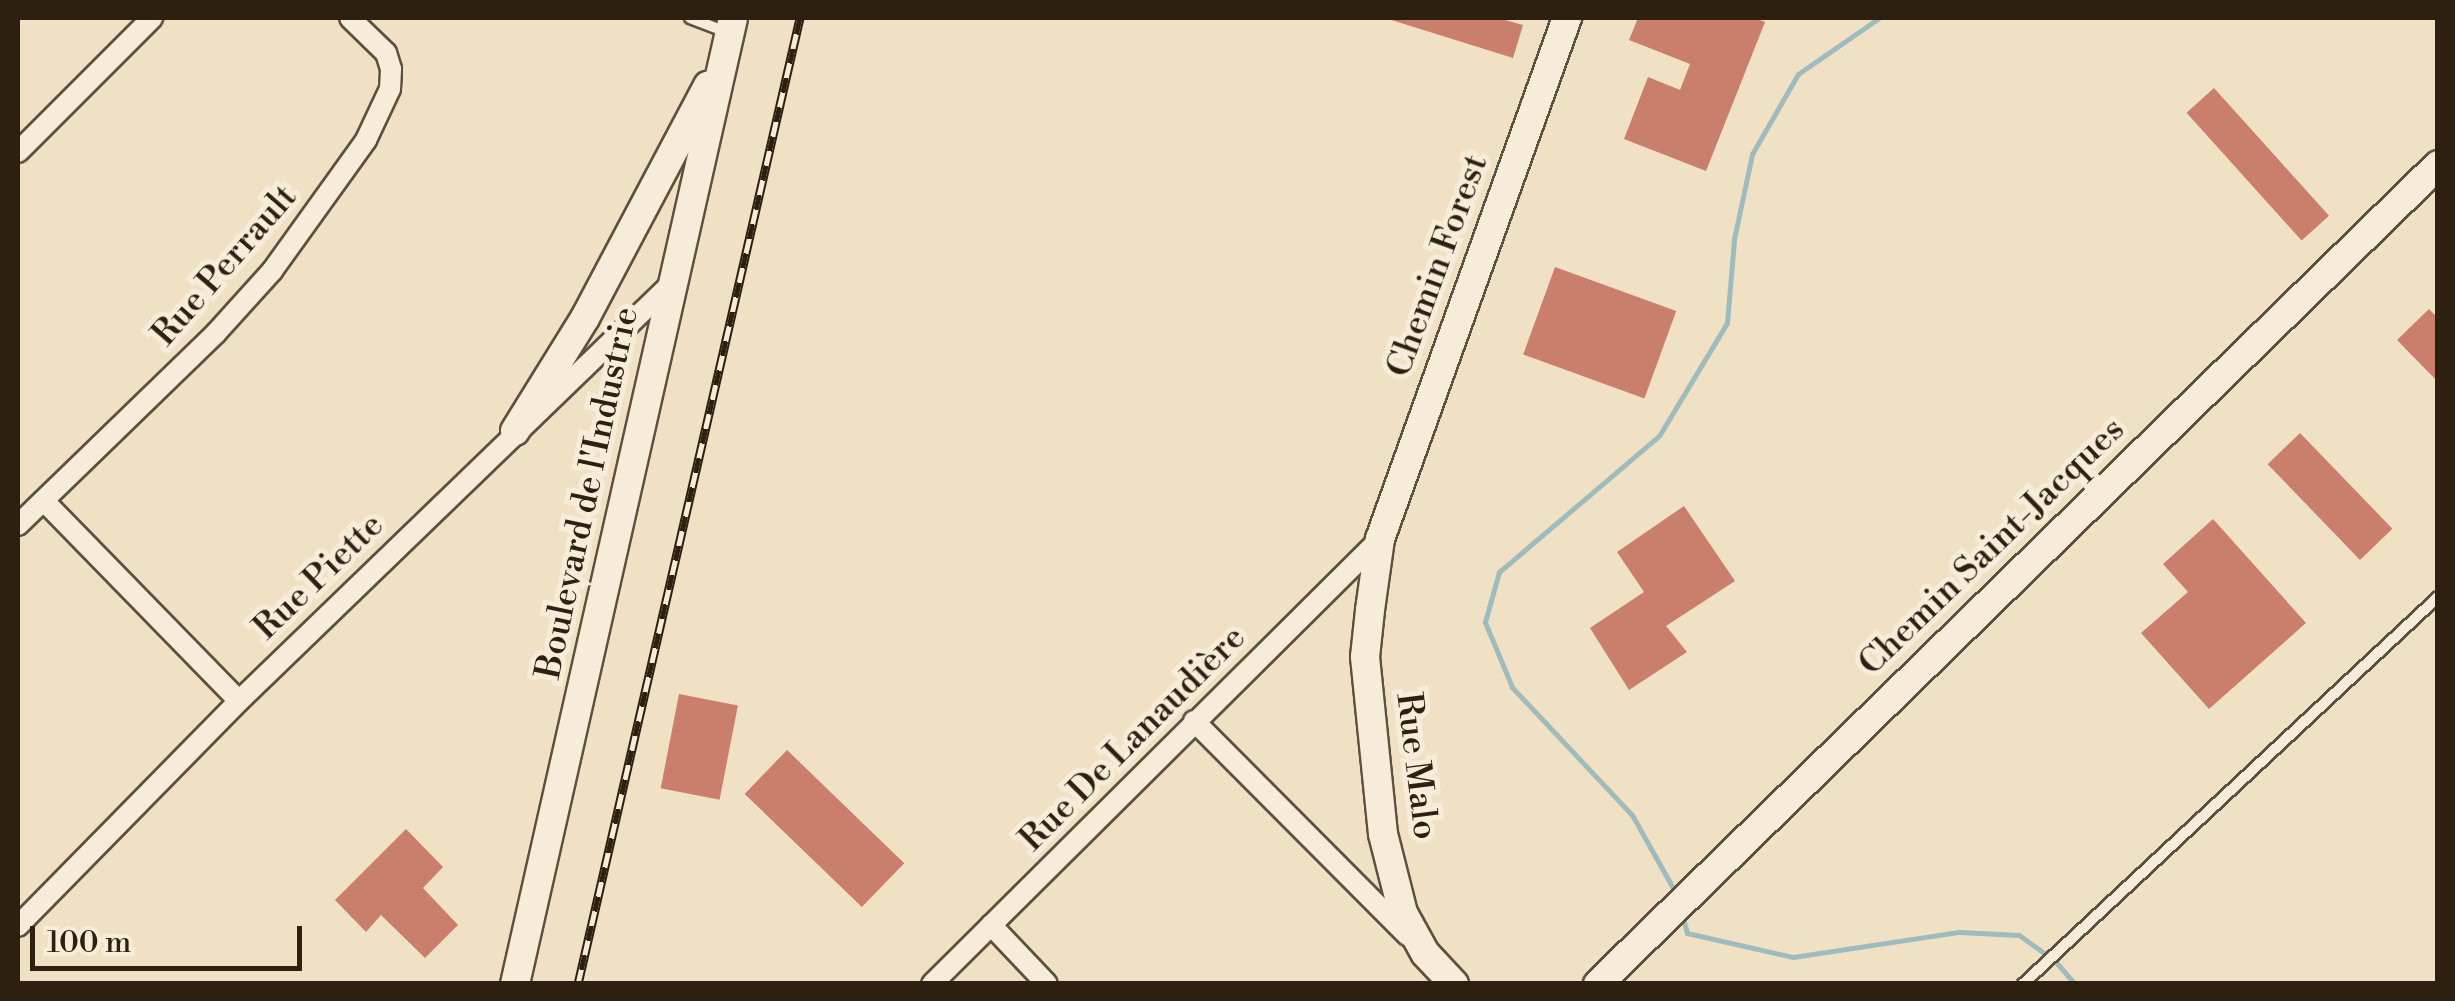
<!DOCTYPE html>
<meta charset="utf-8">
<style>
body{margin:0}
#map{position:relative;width:2455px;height:1001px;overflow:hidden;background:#f1e1c4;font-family:"Libre Bodoni",serif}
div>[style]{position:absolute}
.stream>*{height:5px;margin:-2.5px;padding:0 2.5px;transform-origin:2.5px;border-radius:2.5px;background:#9ebbbd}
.building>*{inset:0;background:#ca7f6d;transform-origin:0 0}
.roads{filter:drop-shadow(2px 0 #5e503e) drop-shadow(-2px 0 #5e503e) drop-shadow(0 2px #5e503e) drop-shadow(0 -2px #5e503e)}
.lane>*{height:10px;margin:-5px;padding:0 5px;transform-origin:5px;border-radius:5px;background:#f6ecd9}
.street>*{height:20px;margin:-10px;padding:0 10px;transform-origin:10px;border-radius:10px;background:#f6ecd9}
.secondary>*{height:28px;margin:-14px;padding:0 14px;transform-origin:14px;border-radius:14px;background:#f6ecd9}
.rail>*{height:9px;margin-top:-4.5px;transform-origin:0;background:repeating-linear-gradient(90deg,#f6ecd9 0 15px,#2d2011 0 30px);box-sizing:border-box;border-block:2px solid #2d2011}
span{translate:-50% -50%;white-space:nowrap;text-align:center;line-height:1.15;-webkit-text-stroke:10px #f6ecd9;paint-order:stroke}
.street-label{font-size:35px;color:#2d2011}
.frame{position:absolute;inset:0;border:20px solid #2d2011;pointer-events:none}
.scale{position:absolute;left:30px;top:926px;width:272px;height:45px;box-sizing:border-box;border:5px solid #2d2011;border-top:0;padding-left:12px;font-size:30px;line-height:35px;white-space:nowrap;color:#2d2011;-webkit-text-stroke:8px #f6ecd9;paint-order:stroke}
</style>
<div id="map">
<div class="stream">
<i style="left:1673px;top:888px;width:84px;rotate:-119.3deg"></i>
<i style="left:1632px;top:815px;width:175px;rotate:-133.2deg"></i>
<i style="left:1512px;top:687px;width:70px;rotate:-112.6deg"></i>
<i style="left:1485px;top:622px;width:52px;rotate:-74.4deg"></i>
<i style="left:1499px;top:572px;width:210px;rotate:-40.4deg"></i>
<i style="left:1659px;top:436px;width:132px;rotate:-59deg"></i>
<i style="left:1727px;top:323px;width:84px;rotate:-85.2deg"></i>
<i style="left:1734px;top:239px;width:87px;rotate:-78deg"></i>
<i style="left:1752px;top:154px;width:92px;rotate:-60.1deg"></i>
<i style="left:1798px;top:74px;width:98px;rotate:-34.7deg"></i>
<i style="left:1684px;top:922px;width:11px;rotate:75deg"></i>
<i style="left:1687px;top:933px;width:109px;rotate:12.8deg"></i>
<i style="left:1793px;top:957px;width:168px;rotate:-8.6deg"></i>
<i style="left:1959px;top:932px;width:60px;rotate:2.9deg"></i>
<i style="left:2019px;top:935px;width:44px;rotate:35.8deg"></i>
<i style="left:2055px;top:961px;width:30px;rotate:49deg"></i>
</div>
<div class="building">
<i style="clip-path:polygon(1385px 18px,1498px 18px,1523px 25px,1513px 58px)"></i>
<i style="clip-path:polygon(1638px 18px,1754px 18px,1765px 22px,1706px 171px,1624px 139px,1648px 77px,1680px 90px,1690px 64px,1629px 40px)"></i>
<i style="left:2214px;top:88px;width:172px;height:37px;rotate:48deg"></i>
<i style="left:1555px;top:267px;width:129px;height:93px;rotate:20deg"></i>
<i style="clip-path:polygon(2429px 309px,2438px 318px,2438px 382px,2397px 340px)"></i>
<i style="left:2300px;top:433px;width:133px;height:45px;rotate:46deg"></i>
<i style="clip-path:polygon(1684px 506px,1735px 581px,1666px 626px,1687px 652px,1629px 690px,1590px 628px,1644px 592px,1617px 552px)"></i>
<i style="clip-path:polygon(2213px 519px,2306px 623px,2209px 709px,2141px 633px,2188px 592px,2163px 564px)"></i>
<i style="left:679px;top:694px;width:60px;height:96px;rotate:11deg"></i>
<i style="left:787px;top:750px;width:163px;height:61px;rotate:44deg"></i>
<i style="clip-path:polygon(406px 829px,443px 867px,423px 888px,458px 925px,425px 958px,381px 915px,366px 932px,335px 900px)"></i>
</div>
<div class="roads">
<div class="lane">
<i style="left:690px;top:18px;width:42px;rotate:21deg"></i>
<i style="left:2023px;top:984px;width:567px;rotate:-43deg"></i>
</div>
<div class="street">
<i style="left:18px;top:152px;width:190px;rotate:-45deg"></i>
<i style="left:44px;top:501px;width:279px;rotate:45.7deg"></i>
<i style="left:18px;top:525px;width:276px;rotate:-44.1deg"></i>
<i style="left:216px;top:333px;width:84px;rotate:-47.9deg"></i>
<i style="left:272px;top:271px;width:161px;rotate:-54.3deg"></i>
<i style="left:366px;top:140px;width:56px;rotate:-64.8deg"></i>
<i style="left:390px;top:89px;width:20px;rotate:-87deg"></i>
<i style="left:391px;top:69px;width:17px;rotate:-107deg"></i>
<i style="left:386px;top:53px;width:50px;rotate:-135.8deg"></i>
<i style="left:1194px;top:721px;width:303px;rotate:45.1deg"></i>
<i style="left:991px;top:925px;width:81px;rotate:46.5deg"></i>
<i style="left:18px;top:926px;width:315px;rotate:-45.5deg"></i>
<i style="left:239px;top:701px;width:602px;rotate:-43.99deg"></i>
<i style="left:932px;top:984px;width:631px;rotate:-44.81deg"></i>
</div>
<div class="secondary">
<i style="left:515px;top:431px;width:133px;rotate:-58.2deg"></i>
<i style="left:585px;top:318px;width:263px;rotate:-62.1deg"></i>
<i style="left:515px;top:984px;width:990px;rotate:-77.28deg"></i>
<i style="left:1454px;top:984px;width:42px;rotate:-133.1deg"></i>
<i style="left:1425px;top:953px;width:46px;rotate:-118.8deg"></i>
<i style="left:1403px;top:913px;width:81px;rotate:-104.2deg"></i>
<i style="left:1383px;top:834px;width:178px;rotate:-95.8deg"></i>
<i style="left:1365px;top:657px;width:47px;rotate:-83.9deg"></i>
<i style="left:1370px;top:610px;width:72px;rotate:-82deg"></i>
<i style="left:1380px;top:539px;width:554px;rotate:-70.26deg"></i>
<i style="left:1598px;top:984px;width:1173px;rotate:-44.27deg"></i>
</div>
</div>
<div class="rail">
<i style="left:578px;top:984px;width:991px;rotate:-77.06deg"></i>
</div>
<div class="street-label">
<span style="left:225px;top:266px;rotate:-49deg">Rue Perrault</span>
<span style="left:1438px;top:266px;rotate:-70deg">Chemin Forest</span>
<span style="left:588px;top:493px;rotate:-78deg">Boulevard de l'Industrie</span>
<span style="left:1992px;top:547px;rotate:-44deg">Chemin Saint-Jacques</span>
<span style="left:319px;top:577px;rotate:-44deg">Rue Piette</span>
<span style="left:1133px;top:739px;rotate:-45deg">Rue De Lanaudière</span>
<span style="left:1416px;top:766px;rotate:83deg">Rue Malo</span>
</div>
<div class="frame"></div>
<div class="scale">100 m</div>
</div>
